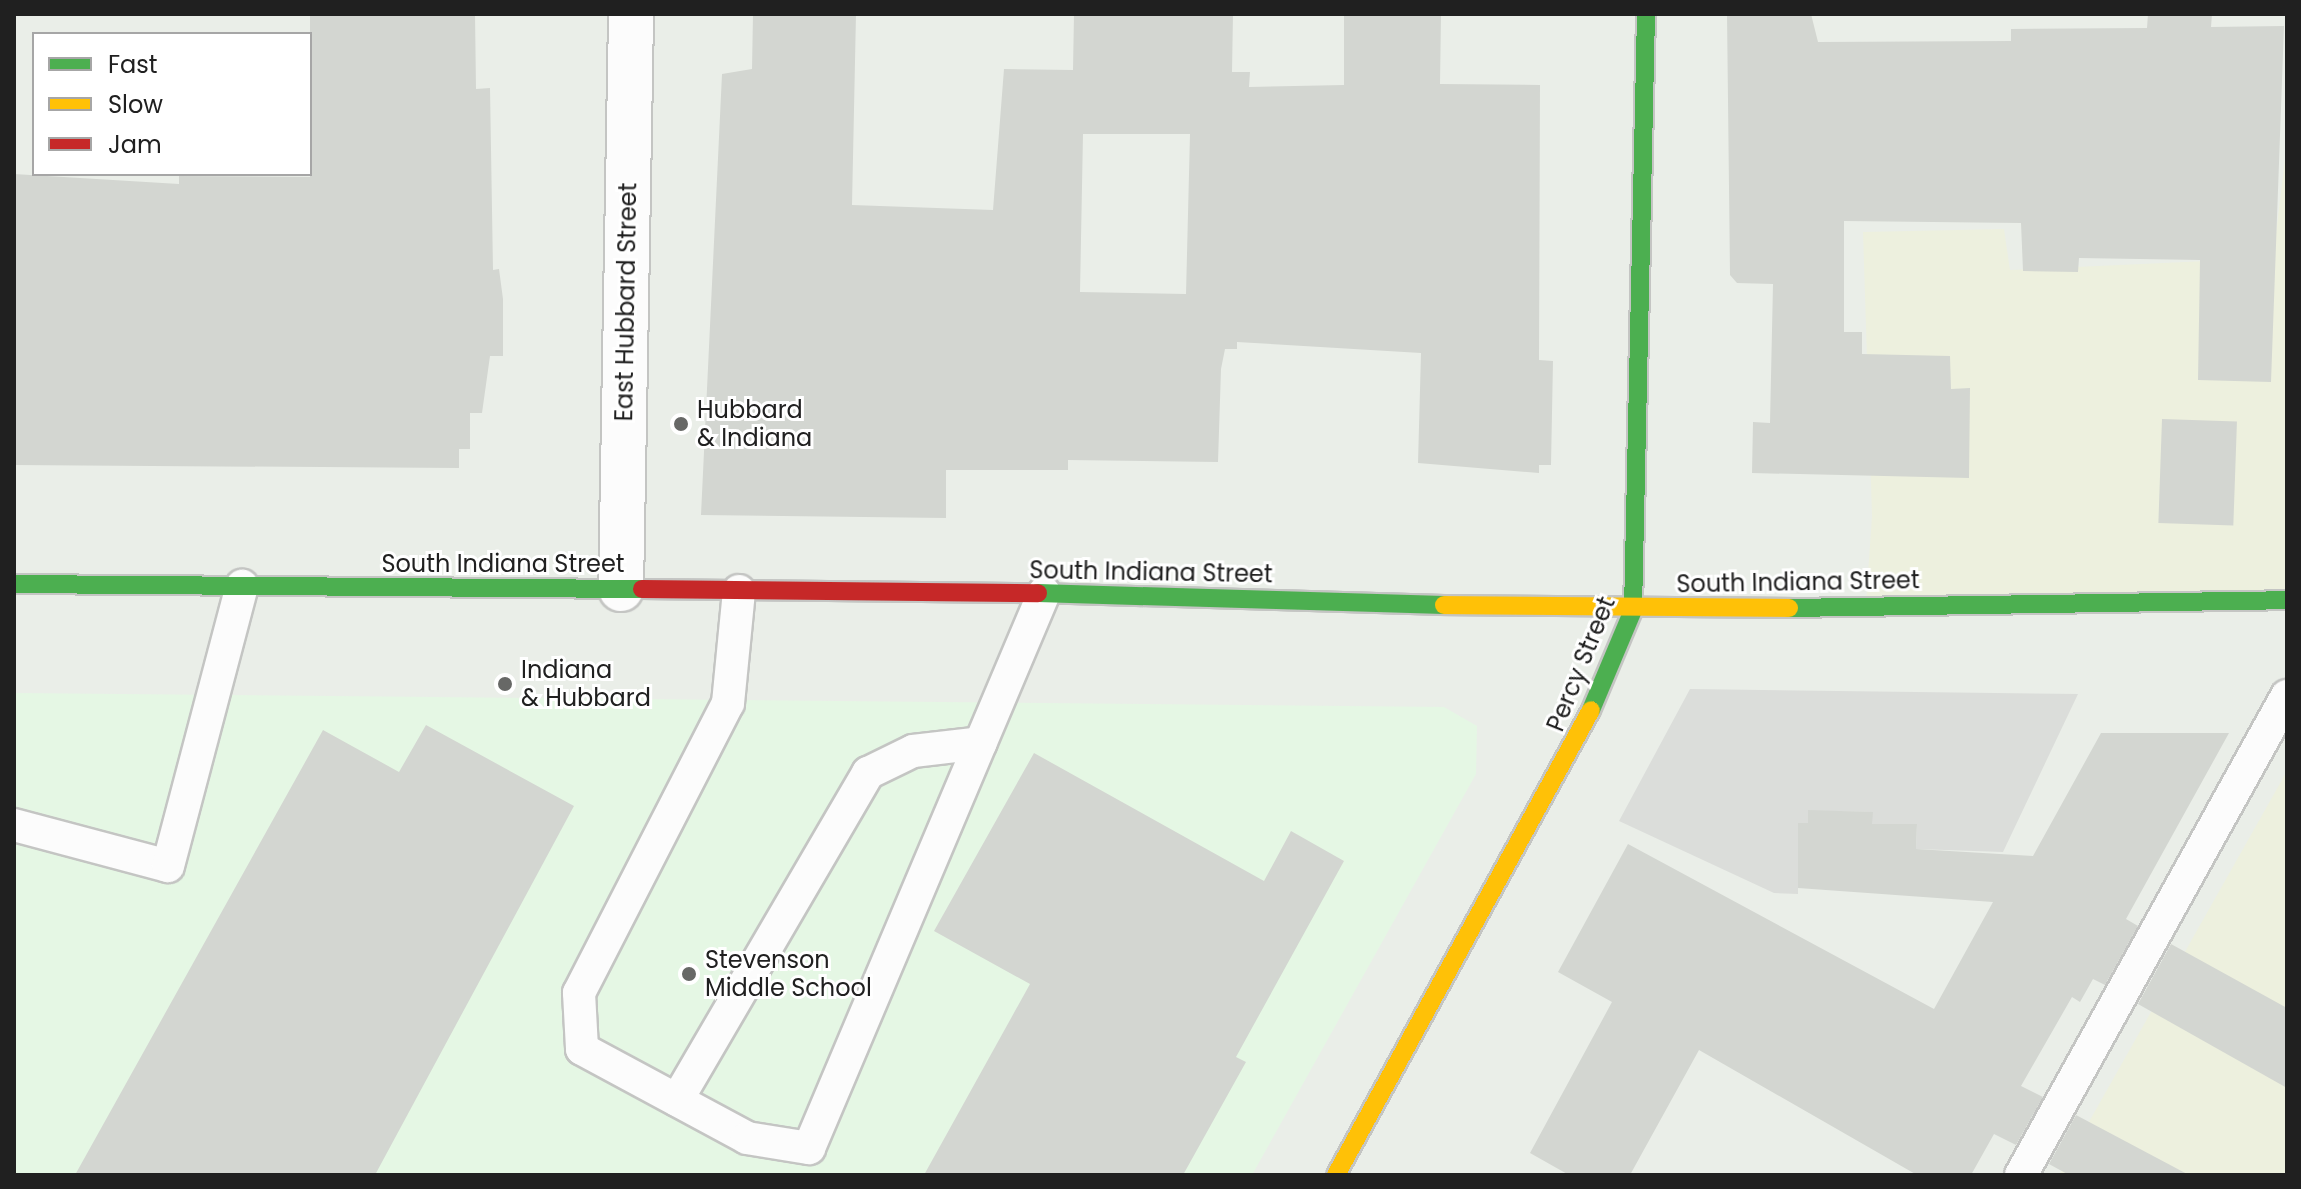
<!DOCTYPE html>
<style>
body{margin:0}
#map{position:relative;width:2301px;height:1189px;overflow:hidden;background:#eaeee8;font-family:Poppins,sans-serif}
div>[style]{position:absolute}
.residential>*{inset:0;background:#dbddda}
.commercial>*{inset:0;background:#edf0de}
.education>*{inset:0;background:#e5f7e4}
.building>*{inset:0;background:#d3d6d1;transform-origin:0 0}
.roads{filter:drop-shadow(2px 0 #c4c5c3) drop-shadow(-2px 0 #c4c5c3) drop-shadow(0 2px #c4c5c3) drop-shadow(0 -2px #c4c5c3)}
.lane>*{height:32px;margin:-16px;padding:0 16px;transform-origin:16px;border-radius:16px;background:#fcfcfc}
.street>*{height:44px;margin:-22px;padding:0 22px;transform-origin:22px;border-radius:22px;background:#fcfcfc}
.fast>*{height:18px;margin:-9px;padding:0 9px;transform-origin:9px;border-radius:9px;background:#4caf50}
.slow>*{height:18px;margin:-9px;padding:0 9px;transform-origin:9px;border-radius:9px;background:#ffc107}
.jam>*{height:18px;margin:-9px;padding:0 9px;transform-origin:9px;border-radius:9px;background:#c62828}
.dots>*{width:22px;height:22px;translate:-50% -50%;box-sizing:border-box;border:4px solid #fff;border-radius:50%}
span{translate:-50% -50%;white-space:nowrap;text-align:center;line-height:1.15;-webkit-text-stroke:6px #fff;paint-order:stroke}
.street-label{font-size:24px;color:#202020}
.poi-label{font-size:24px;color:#202020}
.left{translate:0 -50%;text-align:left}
.frame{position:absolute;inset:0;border:16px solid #202020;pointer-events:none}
.legend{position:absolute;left:32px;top:32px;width:280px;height:144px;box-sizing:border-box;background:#fff;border:2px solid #a6a6a6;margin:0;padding:10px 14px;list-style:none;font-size:24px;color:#202020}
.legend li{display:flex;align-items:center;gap:16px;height:40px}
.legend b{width:40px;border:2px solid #a6a6a6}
</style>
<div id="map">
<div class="residential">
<i style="clip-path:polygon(1690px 689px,2078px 694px,2003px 852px,1916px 849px,1917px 825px,1872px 824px,1872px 812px,1808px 811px,1808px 823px,1798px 824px,1798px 894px,1774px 893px,1619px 821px)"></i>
</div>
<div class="commercial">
<i style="clip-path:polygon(2287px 143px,2287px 606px,1866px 604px,1872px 516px,1863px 232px,2004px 229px,2010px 270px,2273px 258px)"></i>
<i style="clip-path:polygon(2287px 771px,2287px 1175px,2059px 1175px)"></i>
</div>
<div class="education">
<i style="clip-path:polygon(14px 693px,1444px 707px,1477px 726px,1476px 774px,1252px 1175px,14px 1175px)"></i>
</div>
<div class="building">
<i style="clip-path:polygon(310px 14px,475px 14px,476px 89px,490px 88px,493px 270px,499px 269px,503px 299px,503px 356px,490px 356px,482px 413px,470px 413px,470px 449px,459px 449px,459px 468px,14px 465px,14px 174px,179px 184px,179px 176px,310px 177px)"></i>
<i style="clip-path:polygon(evenodd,753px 14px,856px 14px,852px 205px,993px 210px,1004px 69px,1073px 70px,1074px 14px,1233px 14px,1232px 72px,1250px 72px,1249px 87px,1344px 85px,1344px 14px,1441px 14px,1440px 84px,1540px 85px,1539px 360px,1553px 361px,1551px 465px,1539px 465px,1539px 473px,1418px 463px,1421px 353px,1237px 342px,1237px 349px,1225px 349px,1221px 369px,1218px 462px,1068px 460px,1068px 470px,946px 470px,946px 518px,701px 515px,722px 74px,752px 69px,753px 14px,1083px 134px,1190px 134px,1186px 294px,1080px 292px,1083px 134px)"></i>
<i style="clip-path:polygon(1727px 14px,1811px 14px,1818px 42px,2011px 41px,2011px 29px,2147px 28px,2148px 14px,2212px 14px,2211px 27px,2284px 26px,2271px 382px,2198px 380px,2200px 260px,2079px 258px,2078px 272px,2023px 271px,2021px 223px,1844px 221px,1844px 332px,1862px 332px,1862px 354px,1950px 356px,1951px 389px,1970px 388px,1969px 478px,1752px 473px,1753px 422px,1770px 423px,1773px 284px,1737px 283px,1730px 275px)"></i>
<i style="left:2162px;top:419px;width:75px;height:104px;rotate:2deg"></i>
<i style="clip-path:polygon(426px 725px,574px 806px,375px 1175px,75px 1175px,323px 730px,399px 772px)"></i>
<i style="clip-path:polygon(2101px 733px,2229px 733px,2126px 919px,2138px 926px,2105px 985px,2093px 979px,2080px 1002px,2072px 997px,2021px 1086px,2043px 1097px,2016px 1145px,1994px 1134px,1971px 1175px,1917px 1175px,1699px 1050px,1630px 1175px,1569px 1175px,1530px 1153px,1612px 1002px,1558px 972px,1628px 844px,1934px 1009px,1993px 902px,1798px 888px,1798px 823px,1808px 823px,1808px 810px,1873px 812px,1872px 824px,1917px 824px,1916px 849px,2033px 856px)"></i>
<i style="clip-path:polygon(1034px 753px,1264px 881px,1291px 831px,1344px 861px,1236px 1057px,1246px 1062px,1183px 1175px,924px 1175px,1030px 984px,934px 931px)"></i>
<i style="clip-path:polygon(2171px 944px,2287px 1008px,2287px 1088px,2138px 1004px)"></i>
<i style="clip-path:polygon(2076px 1115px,2189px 1175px,2069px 1175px,2049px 1164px)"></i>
</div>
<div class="roads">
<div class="lane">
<i style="left:739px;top:591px;width:113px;rotate:95.6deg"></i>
<i style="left:728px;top:703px;width:326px;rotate:117.2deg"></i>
<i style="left:579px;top:993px;width:56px;rotate:86.9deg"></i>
<i style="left:582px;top:1049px;width:187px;rotate:28.3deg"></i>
<i style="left:747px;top:1138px;width:63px;rotate:9.2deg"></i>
<i style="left:809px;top:1148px;width:603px;rotate:-67.05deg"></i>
<i style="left:14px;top:825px;width:159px;rotate:14.9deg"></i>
<i style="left:168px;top:866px;width:290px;rotate:-75.2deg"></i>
<i style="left:677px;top:1100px;width:379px;rotate:-59.7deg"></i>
<i style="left:868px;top:773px;width:50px;rotate:-26.1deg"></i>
<i style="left:913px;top:751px;width:68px;rotate:-6.7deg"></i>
<i style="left:2021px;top:1175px;width:548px;rotate:-60.96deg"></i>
</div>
<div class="street">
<i style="left:621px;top:589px;width:575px;rotate:-89deg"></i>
</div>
<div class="fast">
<i style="left:14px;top:584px;width:628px;rotate:0.46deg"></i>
<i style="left:1038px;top:593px;width:406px;rotate:1.7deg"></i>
<i style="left:1789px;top:608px;width:498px;rotate:-0.9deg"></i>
<i style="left:1591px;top:710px;width:108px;rotate:-67.2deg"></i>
<i style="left:1633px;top:610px;width:596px;rotate:-88.75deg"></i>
</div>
<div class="slow">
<i style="left:1444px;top:605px;width:345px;rotate:0.5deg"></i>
<i style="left:1336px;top:1175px;width:530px;rotate:-61.26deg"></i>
</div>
<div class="jam">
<i style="left:642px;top:589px;width:396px;rotate:0.6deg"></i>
</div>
</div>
<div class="dots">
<i style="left:681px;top:424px;background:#676866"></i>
<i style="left:505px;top:684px;background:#676866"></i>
<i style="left:689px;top:974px;background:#676866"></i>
</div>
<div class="street-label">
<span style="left:626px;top:302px;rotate:-89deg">East Hubbard Street</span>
<span style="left:503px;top:564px">South Indiana Street</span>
<span style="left:1151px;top:572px;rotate:1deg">South Indiana Street</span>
<span style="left:1798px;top:582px;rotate:-1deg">South Indiana Street</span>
<span style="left:1581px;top:664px;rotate:-68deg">Percy Street</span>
</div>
<div class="poi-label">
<span class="left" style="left:697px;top:424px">Hubbard<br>&amp; Indiana</span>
<span class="left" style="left:521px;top:684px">Indiana<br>&amp; Hubbard</span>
<span class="left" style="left:705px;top:974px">Stevenson<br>Middle School</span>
</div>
<div class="frame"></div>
<ul class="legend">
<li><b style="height:10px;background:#4caf50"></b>Fast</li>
<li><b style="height:10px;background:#ffc107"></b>Slow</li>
<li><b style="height:10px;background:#c62828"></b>Jam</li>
</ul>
</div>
